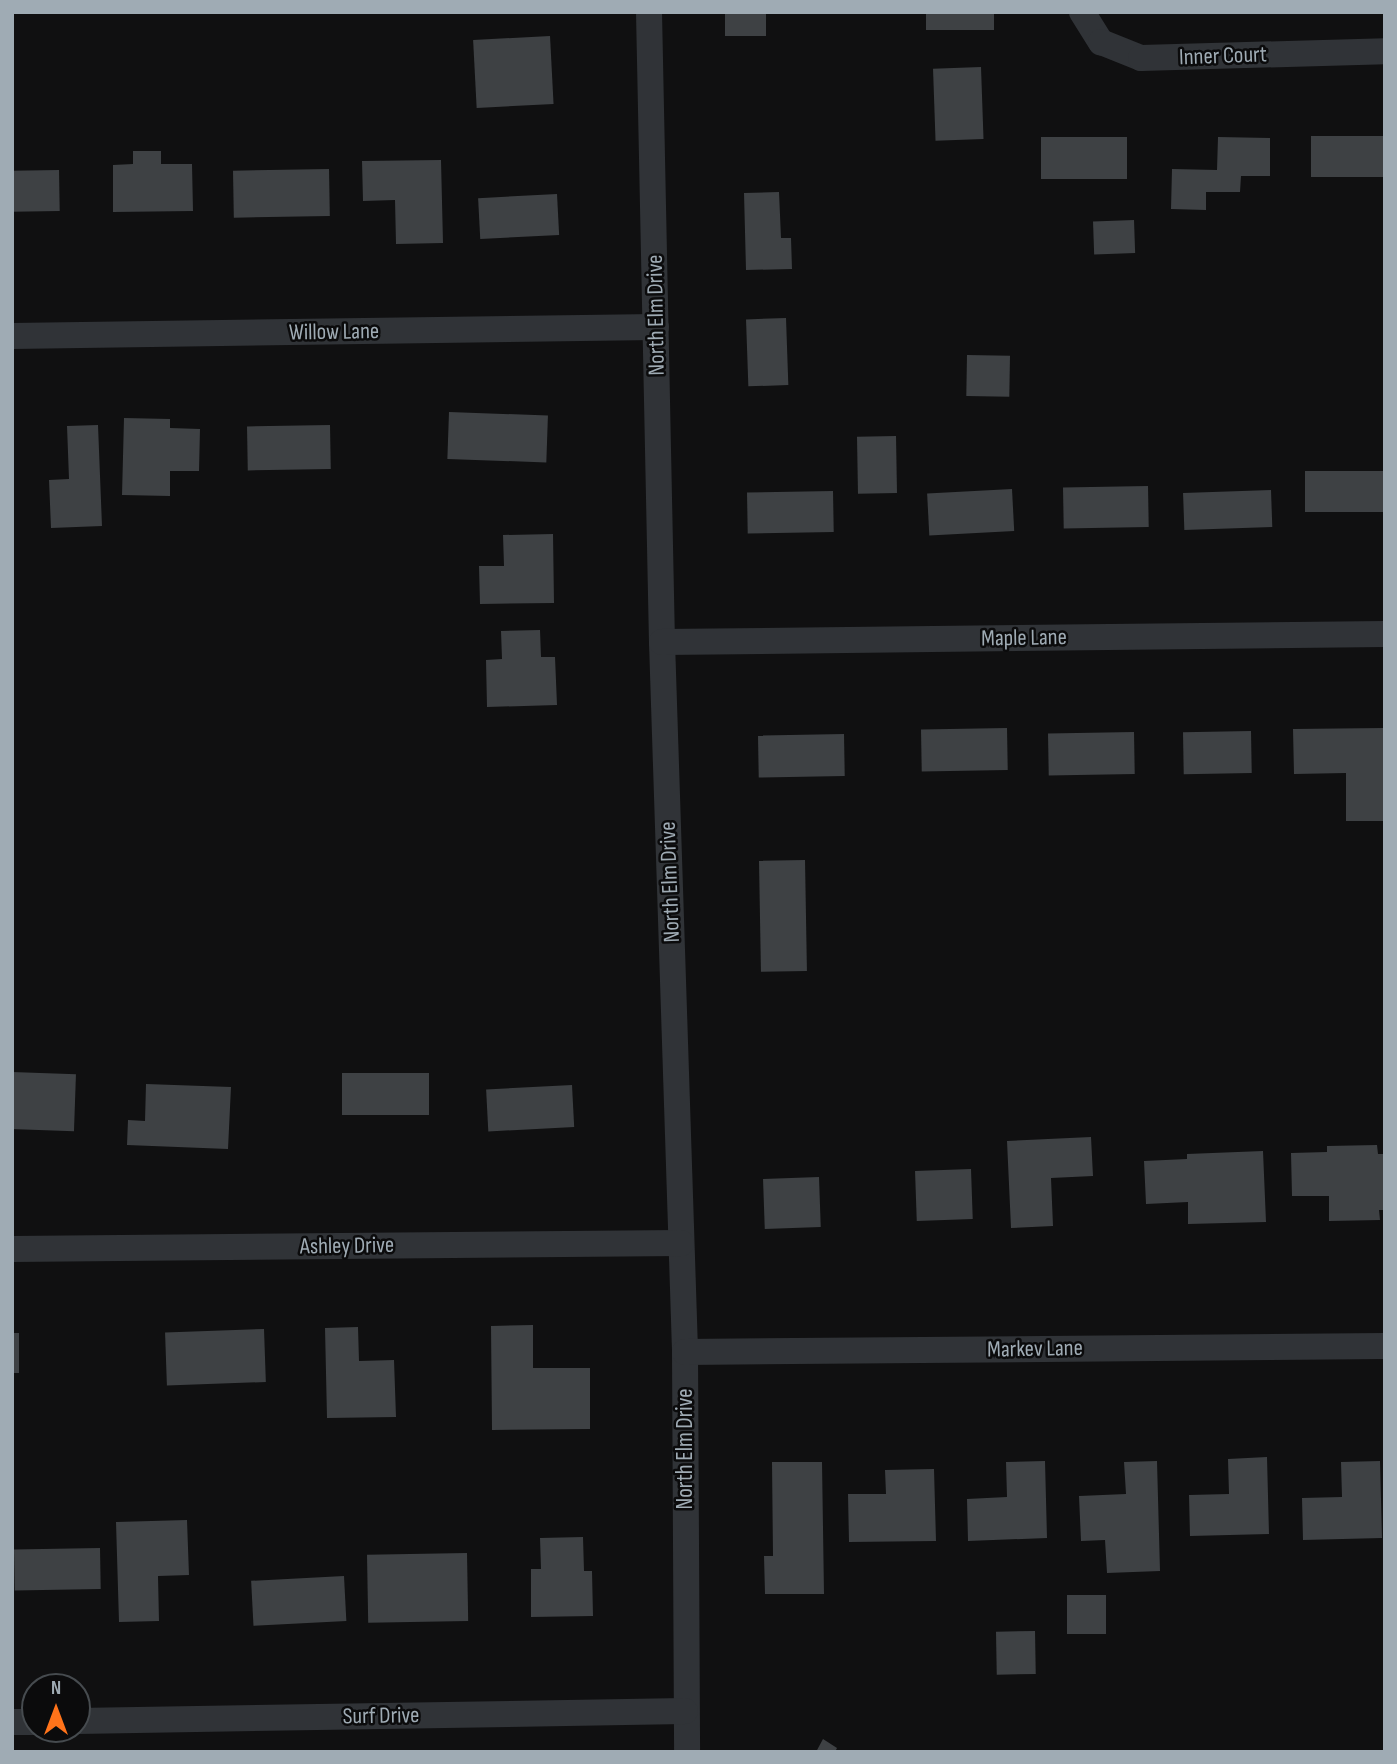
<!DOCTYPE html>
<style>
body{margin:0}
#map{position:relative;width:1397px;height:1764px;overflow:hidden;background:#101011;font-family:"Sofia Sans Condensed",sans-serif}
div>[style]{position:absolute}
.building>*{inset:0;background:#3e4144;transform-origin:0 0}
.minor>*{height:26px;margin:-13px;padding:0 13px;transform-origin:13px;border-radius:13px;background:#303337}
span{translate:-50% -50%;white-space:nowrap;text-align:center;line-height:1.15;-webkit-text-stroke:5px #0b0b0c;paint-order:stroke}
.street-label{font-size:23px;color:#9fabb4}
.frame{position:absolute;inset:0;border:14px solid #9fabb4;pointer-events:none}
.north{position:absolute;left:21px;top:1673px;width:70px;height:70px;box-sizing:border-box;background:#0b0b0c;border:2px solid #464b4f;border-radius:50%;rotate:0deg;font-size:19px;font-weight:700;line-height:28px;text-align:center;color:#9fabb4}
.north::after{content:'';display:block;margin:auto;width:24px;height:32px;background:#ff731a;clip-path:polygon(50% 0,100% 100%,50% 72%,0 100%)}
</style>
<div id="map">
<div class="building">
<i style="left:725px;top:12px;width:41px;height:24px"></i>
<i style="left:926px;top:12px;width:68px;height:18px"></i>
<i style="left:550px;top:36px;width:68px;height:77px;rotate:87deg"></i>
<i style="left:981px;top:67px;width:72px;height:48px;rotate:88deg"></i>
<i style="left:1385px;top:136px;width:41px;height:74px;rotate:90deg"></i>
<i style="left:1127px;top:137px;width:42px;height:86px;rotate:90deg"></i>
<i style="clip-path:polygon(1218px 137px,1270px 138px,1270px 176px,1241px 176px,1240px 192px,1206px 192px,1206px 210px,1171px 209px,1172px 169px,1217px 170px)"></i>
<i style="clip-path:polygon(133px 151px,161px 151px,161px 164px,192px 164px,193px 211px,113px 212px,113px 165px,133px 164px)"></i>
<i style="clip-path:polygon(441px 160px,443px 243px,396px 244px,395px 200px,363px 201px,362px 161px)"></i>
<i style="left:329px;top:169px;width:47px;height:96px;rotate:89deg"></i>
<i style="left:59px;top:170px;width:41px;height:47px;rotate:89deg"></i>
<i style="clip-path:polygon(779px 192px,781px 238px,791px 238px,792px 269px,746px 270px,744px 193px)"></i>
<i style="left:557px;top:194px;width:41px;height:79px;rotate:87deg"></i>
<i style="left:1134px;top:220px;width:33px;height:41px;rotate:88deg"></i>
<i style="left:786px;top:318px;width:67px;height:40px;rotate:88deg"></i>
<i style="left:967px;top:355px;width:43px;height:41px;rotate:1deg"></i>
<i style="left:449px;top:412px;width:99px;height:47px;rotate:2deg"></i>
<i style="clip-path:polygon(124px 418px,170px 419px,170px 428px,200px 429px,199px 471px,170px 471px,170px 496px,122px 495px)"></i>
<i style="clip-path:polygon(98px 425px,102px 526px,51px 528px,49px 480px,69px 479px,67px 426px)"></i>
<i style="left:330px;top:425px;width:44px;height:83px;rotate:89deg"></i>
<i style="left:896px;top:436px;width:57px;height:39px;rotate:89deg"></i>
<i style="left:1385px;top:471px;width:41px;height:80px;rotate:90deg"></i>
<i style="left:1148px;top:486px;width:41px;height:85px;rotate:89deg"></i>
<i style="left:1012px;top:489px;width:42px;height:85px;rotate:87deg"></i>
<i style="left:1271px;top:490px;width:37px;height:88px;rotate:88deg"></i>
<i style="left:833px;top:491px;width:41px;height:86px;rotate:89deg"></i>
<i style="clip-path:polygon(553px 534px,554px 603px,480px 604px,479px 566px,504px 566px,503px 535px)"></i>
<i style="clip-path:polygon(540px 630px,541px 657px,555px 657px,557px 705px,487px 707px,486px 660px,502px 659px,501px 631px)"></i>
<i style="left:1007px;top:728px;width:42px;height:86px;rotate:89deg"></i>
<i style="clip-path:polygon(1384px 728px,1384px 821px,1346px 821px,1346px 773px,1294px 774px,1293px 729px)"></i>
<i style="left:1251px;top:731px;width:42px;height:68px;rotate:89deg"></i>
<i style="left:1134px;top:732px;width:42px;height:86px;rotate:89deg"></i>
<i style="left:844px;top:734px;width:42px;height:86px;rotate:89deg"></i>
<i style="left:805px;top:860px;width:111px;height:46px;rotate:89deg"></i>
<i style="left:12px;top:1072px;width:64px;height:57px;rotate:2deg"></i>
<i style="left:429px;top:1073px;width:42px;height:87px;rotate:90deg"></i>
<i style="clip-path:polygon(146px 1084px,231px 1087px,228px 1149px,127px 1145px,128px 1120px,145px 1121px)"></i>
<i style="left:572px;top:1085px;width:42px;height:86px;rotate:87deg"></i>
<i style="clip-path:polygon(1091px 1137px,1093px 1176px,1051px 1178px,1053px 1226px,1011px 1228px,1007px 1141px)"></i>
<i style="clip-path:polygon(1377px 1145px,1378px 1154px,1385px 1154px,1385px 1210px,1379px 1210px,1380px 1220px,1329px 1221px,1329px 1196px,1292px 1196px,1291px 1153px,1327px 1152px,1327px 1146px)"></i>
<i style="clip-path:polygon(1263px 1151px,1266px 1222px,1188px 1224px,1188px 1202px,1146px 1204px,1144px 1161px,1187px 1159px,1187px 1154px)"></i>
<i style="left:971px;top:1169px;width:50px;height:56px;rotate:88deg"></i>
<i style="left:819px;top:1177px;width:50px;height:56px;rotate:88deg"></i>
<i style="clip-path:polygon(533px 1325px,533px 1368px,590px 1368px,590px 1429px,492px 1430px,491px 1326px)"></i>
<i style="clip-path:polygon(358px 1327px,359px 1361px,394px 1360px,396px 1417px,327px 1418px,325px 1328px)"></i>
<i style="left:264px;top:1329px;width:53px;height:99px;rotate:88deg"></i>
<i style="left:12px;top:1333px;width:7px;height:40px"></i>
<i style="clip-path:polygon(1267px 1457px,1269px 1534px,1190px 1536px,1189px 1495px,1229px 1494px,1228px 1459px)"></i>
<i style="clip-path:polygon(1045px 1461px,1047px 1538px,968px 1541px,967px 1499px,1007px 1497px,1006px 1462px)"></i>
<i style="clip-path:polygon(1157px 1461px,1160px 1571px,1107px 1573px,1105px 1540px,1081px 1541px,1079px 1496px,1126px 1494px,1124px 1462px)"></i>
<i style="clip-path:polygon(1380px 1461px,1382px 1538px,1303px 1540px,1302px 1498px,1342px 1497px,1341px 1462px)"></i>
<i style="clip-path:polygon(772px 1462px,822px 1462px,824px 1594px,765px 1594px,764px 1556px,773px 1556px)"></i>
<i style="clip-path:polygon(934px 1469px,936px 1541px,849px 1542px,848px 1494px,886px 1494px,885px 1470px)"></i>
<i style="clip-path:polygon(187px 1520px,189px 1575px,158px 1576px,159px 1621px,119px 1622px,116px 1522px)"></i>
<i style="clip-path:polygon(583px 1537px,584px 1571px,592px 1571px,593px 1616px,531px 1617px,531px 1569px,541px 1569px,540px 1538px)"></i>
<i style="left:100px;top:1548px;width:41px;height:86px;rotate:89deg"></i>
<i style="left:467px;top:1553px;width:68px;height:100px;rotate:89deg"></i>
<i style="left:344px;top:1576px;width:45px;height:93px;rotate:87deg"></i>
<i style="left:1067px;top:1595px;width:39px;height:39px"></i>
<i style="left:1035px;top:1631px;width:43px;height:39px;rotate:89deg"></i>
<i style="clip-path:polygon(823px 1739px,837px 1748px,835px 1752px,816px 1752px)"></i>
</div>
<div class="minor">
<i style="left:649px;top:12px;width:630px;rotate:88.82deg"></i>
<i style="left:662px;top:642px;width:710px;rotate:88.14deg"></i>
<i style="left:685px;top:1352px;width:400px;rotate:89.7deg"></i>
<i style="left:1082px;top:12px;width:36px;rotate:58deg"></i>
<i style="left:1101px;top:42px;width:43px;rotate:21.8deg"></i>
<i style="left:1141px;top:58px;width:244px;rotate:-1.6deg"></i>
<i style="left:12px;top:336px;width:644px;rotate:-0.8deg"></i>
<i style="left:662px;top:642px;width:723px;rotate:-0.63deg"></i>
<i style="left:12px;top:1249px;width:669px;rotate:-0.51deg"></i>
<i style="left:685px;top:1352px;width:700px;rotate:-0.49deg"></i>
<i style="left:77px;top:1721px;width:608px;rotate:-0.94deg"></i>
<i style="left:12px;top:1722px;width:23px"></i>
</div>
<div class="street-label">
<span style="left:1223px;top:56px;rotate:-2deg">Inner Court</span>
<span style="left:656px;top:315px;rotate:-91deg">North Elm Drive</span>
<span style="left:334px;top:332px;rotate:-1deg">Willow Lane</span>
<span style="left:1024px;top:638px;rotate:-1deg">Maple Lane</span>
<span style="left:670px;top:882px;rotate:-92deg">North Elm Drive</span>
<span style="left:347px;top:1246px;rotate:-1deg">Ashley Drive</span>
<span style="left:1035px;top:1349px;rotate:-1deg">Markev Lane</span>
<span style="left:685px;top:1449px;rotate:-90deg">North Elm Drive</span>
<span style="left:381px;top:1716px;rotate:-1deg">Surf Drive</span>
</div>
<div class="frame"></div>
<div class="north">N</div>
</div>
